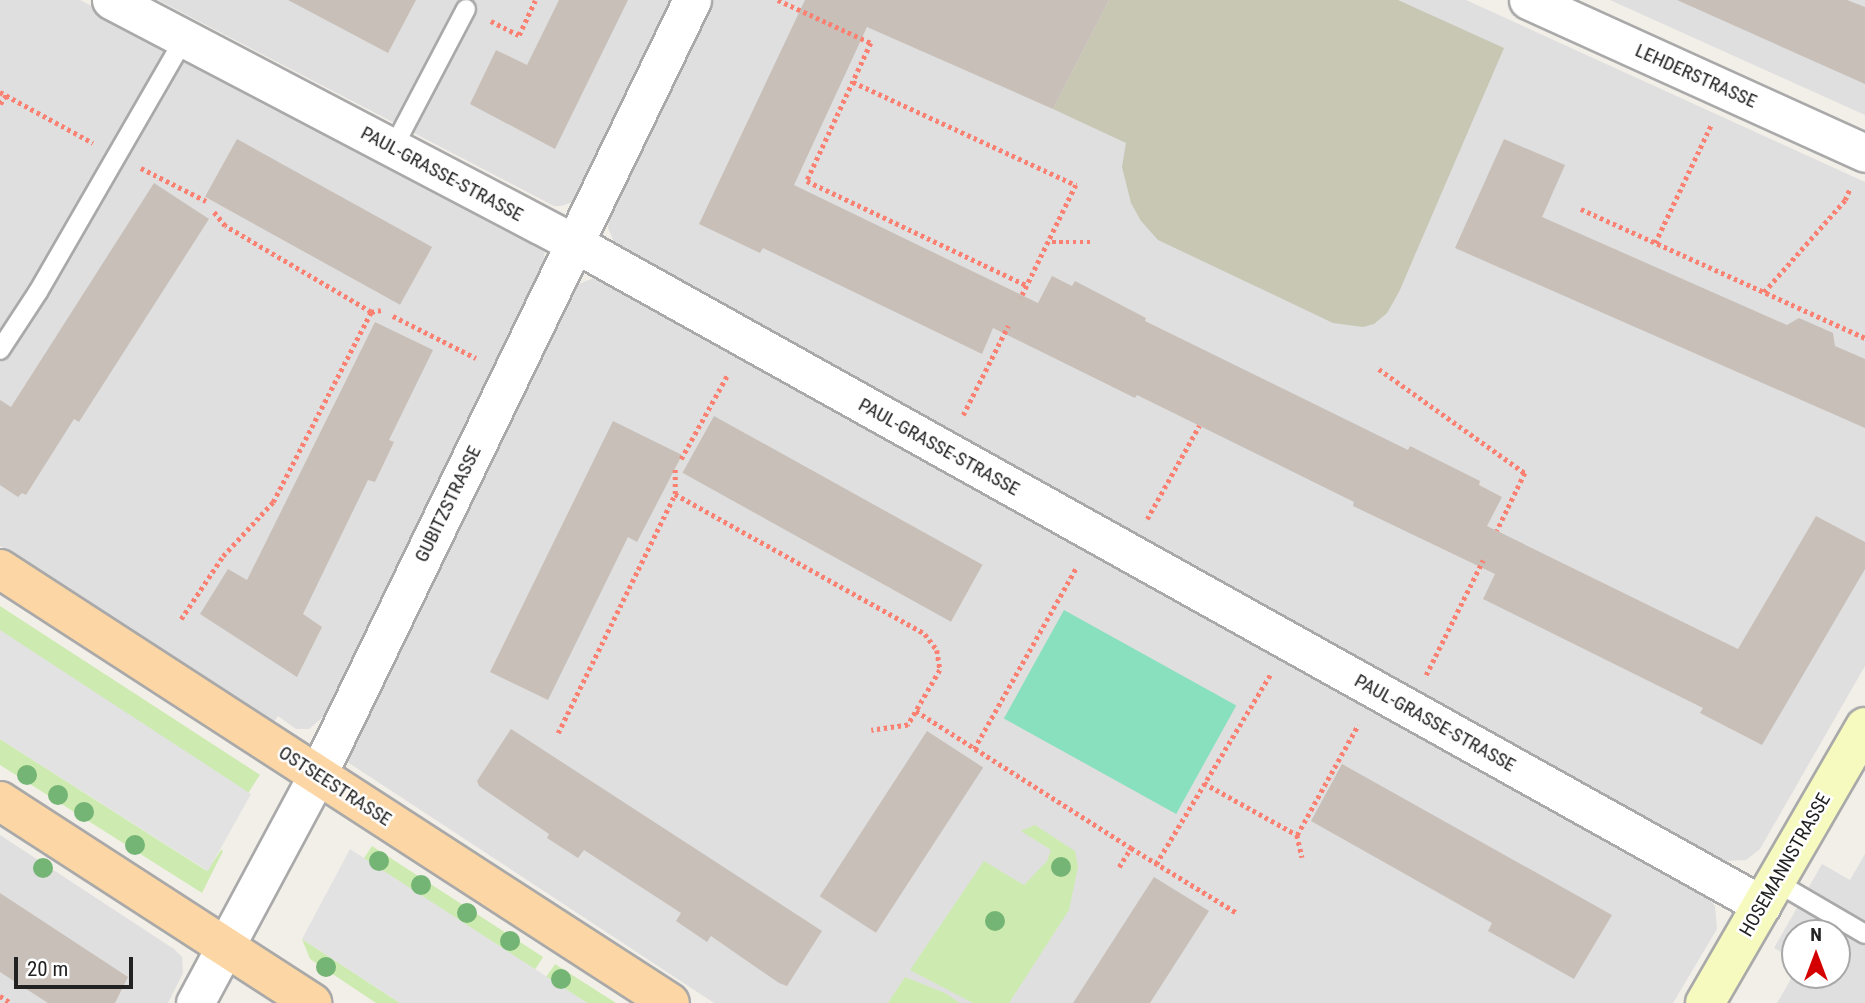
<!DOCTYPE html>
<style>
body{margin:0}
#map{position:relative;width:1865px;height:1003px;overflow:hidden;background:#f2efe9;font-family:"Roboto Condensed",sans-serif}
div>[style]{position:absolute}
.residential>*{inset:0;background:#e0dfdf}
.construction>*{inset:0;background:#c7c7b4}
.grass>*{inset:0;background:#cdebb0;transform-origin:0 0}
.pitch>*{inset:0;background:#88e0be;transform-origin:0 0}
.parking>*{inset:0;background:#e2e2e2}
.building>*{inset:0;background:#c7bfb8;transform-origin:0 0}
.path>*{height:4.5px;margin-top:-2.25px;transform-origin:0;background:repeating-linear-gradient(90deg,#fa8072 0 3.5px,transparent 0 7px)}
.roads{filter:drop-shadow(2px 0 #a9a9a9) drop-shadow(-2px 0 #a9a9a9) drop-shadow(0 2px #a9a9a9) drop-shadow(0 -2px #a9a9a9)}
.lane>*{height:18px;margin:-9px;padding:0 9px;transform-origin:9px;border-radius:9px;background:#fff}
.street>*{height:37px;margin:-18.5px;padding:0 18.5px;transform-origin:18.5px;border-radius:18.5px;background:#fff}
.secondary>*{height:38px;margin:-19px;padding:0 19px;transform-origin:19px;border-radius:19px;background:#f7fabf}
.primary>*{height:38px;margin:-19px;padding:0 19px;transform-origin:19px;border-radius:19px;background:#fcd6a4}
.trees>*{width:20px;height:20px;margin:-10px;border-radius:50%;background:#74b475}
span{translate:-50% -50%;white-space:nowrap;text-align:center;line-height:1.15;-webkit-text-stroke:5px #fff;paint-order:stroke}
.street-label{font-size:19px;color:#222}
.north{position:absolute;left:1781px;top:919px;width:70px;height:70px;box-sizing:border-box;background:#fff;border:2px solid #a7a7a7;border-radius:50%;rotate:0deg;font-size:19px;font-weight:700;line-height:28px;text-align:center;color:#222}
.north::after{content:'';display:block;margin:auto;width:24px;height:32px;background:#d40000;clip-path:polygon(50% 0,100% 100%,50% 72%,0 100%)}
.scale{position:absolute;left:14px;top:957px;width:119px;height:32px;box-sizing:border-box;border:4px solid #222;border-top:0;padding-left:9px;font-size:21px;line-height:24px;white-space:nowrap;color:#222;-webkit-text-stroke:5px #fff;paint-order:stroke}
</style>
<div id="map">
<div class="residential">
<i style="clip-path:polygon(0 0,80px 0,541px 241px,544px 246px,545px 265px,323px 717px,309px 729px,296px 729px,278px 716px,271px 726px,0 546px)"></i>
<i style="clip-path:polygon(158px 0,674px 0,575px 201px,561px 206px,554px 206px)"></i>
<i style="clip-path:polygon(714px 0,1466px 0,1865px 182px,1865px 666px,1760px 849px,1746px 860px,1725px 861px,1708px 855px,614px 242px,608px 228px,610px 214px)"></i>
<i style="clip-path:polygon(1610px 0,1865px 0,1865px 115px)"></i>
<i style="clip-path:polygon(596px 277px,1707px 896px,1715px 906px,1717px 929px,1673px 1003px,714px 1003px,349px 763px,346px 757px,349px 742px,571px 293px,579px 284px)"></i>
<i style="clip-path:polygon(0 835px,174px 949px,182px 957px,183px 973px,168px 1003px,0 1003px)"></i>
<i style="clip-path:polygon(1865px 854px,1865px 1003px,1777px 1003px,1795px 972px,1795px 975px,1837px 975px,1837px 933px,1795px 933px,1795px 960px,1774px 948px,1822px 864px,1850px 880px)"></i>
</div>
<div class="construction">
<i style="clip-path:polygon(1109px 0,1398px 0,1504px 48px,1399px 292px,1387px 313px,1374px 324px,1363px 327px,1333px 323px,1158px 240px,1141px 221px,1131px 203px,1122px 167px,1126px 143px,1053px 109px)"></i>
</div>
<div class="grass">
<i style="left:0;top:606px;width:310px;height:24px;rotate:33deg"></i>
<i style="clip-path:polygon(0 739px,207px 871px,221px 850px,223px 851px,202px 893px,0 765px)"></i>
<i style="clip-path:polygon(1035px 825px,1075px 851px,1078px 867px,1069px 910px,1009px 1003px,973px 1003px,910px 970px,984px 861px,1024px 885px,1047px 861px,1051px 850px,1021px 831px)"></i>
<i style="left:372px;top:846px;width:204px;height:22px;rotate:33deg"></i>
<i style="clip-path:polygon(302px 939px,400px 1003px,376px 1003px,310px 959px)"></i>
<i style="clip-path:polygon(555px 964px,616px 1003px,587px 1003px,546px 977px)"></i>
<i style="clip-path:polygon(905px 977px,945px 993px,960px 1003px,888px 1003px)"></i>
</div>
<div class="pitch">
<i style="left:1064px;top:610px;width:197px;height:124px;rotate:29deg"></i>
</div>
<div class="parking">
<i style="clip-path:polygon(0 630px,251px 794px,208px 871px,0 739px)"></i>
<i style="clip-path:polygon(350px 849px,535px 969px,587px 1003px,400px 1003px,302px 939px)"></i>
</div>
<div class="building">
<i style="clip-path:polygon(288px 0,416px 0,388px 53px)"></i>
<i style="clip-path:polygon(559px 0,628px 0,555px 149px,470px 104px,496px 50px,527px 65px)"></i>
<i style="clip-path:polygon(805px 0,1109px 0,1053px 109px,867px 27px,794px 185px,1038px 303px,1052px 276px,1072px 286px,1075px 281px,1146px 318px,1145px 321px,1408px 450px,1410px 446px,1480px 481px,1479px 485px,1502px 497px,1487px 526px,1738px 649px,1816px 516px,1865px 542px,1865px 569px,1762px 745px,1700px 713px,1703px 708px,1483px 599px,1495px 574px,1353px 506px,1354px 502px,1137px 395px,1135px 398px,993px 328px,982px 354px,763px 248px,760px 253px,699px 224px)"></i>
<i style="clip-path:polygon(1677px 0,1847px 0,1865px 7px,1865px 84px)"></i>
<i style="left:237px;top:139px;width:223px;height:66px;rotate:29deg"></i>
<i style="clip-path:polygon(1504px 139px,1565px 165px,1542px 217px,1787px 325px,1799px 318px,1833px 333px,1835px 346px,1865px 359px,1865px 428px,1455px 248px)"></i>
<i style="clip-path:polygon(154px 183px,209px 219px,79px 422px,74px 419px,26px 495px,22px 493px,18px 497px,0 485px,0 400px,11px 407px)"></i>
<i style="clip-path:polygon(375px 322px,433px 350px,389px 440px,394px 442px,375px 482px,368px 480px,303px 614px,322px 627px,297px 677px,200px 614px,228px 569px,247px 580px)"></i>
<i style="left:714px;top:416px;width:307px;height:65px;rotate:29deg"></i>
<i style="clip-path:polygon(613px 421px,682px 455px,637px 542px,628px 537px,548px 700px,490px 672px)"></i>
<i style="clip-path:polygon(511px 729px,822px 931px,787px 986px,779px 983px,711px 936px,707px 942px,676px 921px,681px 913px,584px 850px,578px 858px,547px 838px,549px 834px,479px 786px,477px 781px)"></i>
<i style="left:927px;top:731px;width:67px;height:197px;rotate:33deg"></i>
<i style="clip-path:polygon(1342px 764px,1612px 915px,1574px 979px,1488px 931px,1492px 923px,1311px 821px)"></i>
<i style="clip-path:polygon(1154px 877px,1209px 911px,1150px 1003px,1073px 1003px)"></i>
<i style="clip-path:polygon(0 893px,128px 977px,115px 1003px,48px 1003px,0 972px)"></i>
</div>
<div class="path">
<i style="left:778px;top:0;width:102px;rotate:24.8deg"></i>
<i style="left:871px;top:43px;width:152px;rotate:114.9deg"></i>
<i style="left:807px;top:181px;width:245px;rotate:25.4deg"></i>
<i style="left:491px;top:21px;width:31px;rotate:27deg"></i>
<i style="left:519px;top:35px;width:38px;rotate:-65deg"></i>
<i style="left:853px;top:82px;width:246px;rotate:24.8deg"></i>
<i style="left:1076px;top:185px;width:126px;rotate:116deg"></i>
<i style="left:0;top:92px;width:106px;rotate:28.7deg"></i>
<i style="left:0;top:104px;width:11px;rotate:-56deg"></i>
<i style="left:141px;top:168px;width:73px;rotate:26.9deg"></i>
<i style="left:1581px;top:209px;width:312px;rotate:24.4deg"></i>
<i style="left:1052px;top:242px;width:38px"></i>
<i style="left:1655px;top:243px;width:131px;rotate:-64.6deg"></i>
<i style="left:1764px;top:292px;width:123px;rotate:-48.6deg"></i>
<i style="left:1845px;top:200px;width:13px;rotate:-67deg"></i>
<i style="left:371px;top:312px;width:10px;rotate:-11deg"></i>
<i style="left:393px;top:316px;width:93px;rotate:26.8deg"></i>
<i style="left:1379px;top:369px;width:179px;rotate:35.5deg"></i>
<i style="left:1525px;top:473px;width:64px;rotate:115.8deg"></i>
<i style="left:963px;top:415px;width:100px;rotate:-63.2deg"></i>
<i style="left:681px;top:459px;width:97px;rotate:-61.1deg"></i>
<i style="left:675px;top:494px;width:25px;rotate:-90deg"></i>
<i style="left:1147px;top:519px;width:107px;rotate:-60.8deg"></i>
<i style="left:181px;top:619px;width:76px;rotate:-56.3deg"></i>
<i style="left:223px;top:556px;width:74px;rotate:-47.2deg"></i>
<i style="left:273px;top:502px;width:214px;rotate:-62.7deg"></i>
<i style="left:371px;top:312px;width:169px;rotate:-149.5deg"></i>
<i style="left:225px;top:226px;width:19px;rotate:-129deg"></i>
<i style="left:1426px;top:675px;width:128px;rotate:-63.6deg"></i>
<i style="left:916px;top:711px;width:255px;rotate:32.5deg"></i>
<i style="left:558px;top:733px;width:266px;rotate:-63.9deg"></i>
<i style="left:675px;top:494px;width:287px;rotate:29.2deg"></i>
<i style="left:925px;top:634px;width:20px;rotate:53deg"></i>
<i style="left:937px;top:650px;width:20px;rotate:81deg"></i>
<i style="left:940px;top:670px;width:64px;rotate:120.2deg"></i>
<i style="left:908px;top:725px;width:37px;rotate:172deg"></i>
<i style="left:974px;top:749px;width:208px;rotate:-60.6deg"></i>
<i style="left:1204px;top:783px;width:107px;rotate:29.2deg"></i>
<i style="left:1297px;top:835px;width:23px;rotate:77deg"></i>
<i style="left:1297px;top:835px;width:126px;rotate:-61deg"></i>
<i style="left:1156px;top:864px;width:223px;rotate:-58.9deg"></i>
<i style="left:1119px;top:867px;width:22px;rotate:-58deg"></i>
<i style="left:1131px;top:848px;width:124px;rotate:31.5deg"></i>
<i style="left:0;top:996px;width:13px;rotate:32deg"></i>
</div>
<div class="roads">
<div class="lane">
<i style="left:393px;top:148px;width:157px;rotate:-62.3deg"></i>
<i style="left:0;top:350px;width:69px;rotate:-56.8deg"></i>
<i style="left:38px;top:292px;width:292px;rotate:-60deg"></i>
<i style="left:1776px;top:882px;width:103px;rotate:30.3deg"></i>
</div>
<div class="street">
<i style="left:111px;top:0;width:523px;rotate:27.69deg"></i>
<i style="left:574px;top:243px;width:1360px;rotate:29.13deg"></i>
<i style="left:1528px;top:0;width:370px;rotate:24.4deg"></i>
<i style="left:195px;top:1003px;width:260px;rotate:-61.8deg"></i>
<i style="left:318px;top:774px;width:860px;rotate:-64.21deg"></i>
</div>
<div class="secondary">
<i style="left:1705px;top:1003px;width:319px;rotate:-59.9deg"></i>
</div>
<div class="primary">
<i style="left:0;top:569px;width:798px;rotate:32.93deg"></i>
<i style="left:0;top:801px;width:372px;rotate:32.9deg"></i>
</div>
</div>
<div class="trees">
<i style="left:27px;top:775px"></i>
<i style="left:58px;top:795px"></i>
<i style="left:84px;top:812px"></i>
<i style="left:135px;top:845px"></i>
<i style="left:379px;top:861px"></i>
<i style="left:1061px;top:867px"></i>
<i style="left:43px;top:868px"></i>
<i style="left:421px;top:885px"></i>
<i style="left:467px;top:913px"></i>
<i style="left:995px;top:921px"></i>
<i style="left:510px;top:941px"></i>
<i style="left:326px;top:967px"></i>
<i style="left:561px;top:979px"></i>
</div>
<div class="street-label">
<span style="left:1696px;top:76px;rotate:24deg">LEHDERSTRASSE</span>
<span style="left:442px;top:174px;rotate:28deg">PAUL-GRASSE-STRASSE</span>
<span style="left:939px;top:447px;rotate:29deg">PAUL-GRASSE-STRASSE</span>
<span style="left:448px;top:504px;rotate:-64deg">GUBITZSTRASSE</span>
<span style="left:1435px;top:723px;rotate:29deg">PAUL-GRASSE-STRASSE</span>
<span style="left:335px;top:786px;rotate:33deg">OSTSEESTRASSE</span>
<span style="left:1785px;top:865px;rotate:-60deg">HOSEMANNSTRASSE</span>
</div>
<div class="north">N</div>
<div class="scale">20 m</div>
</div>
